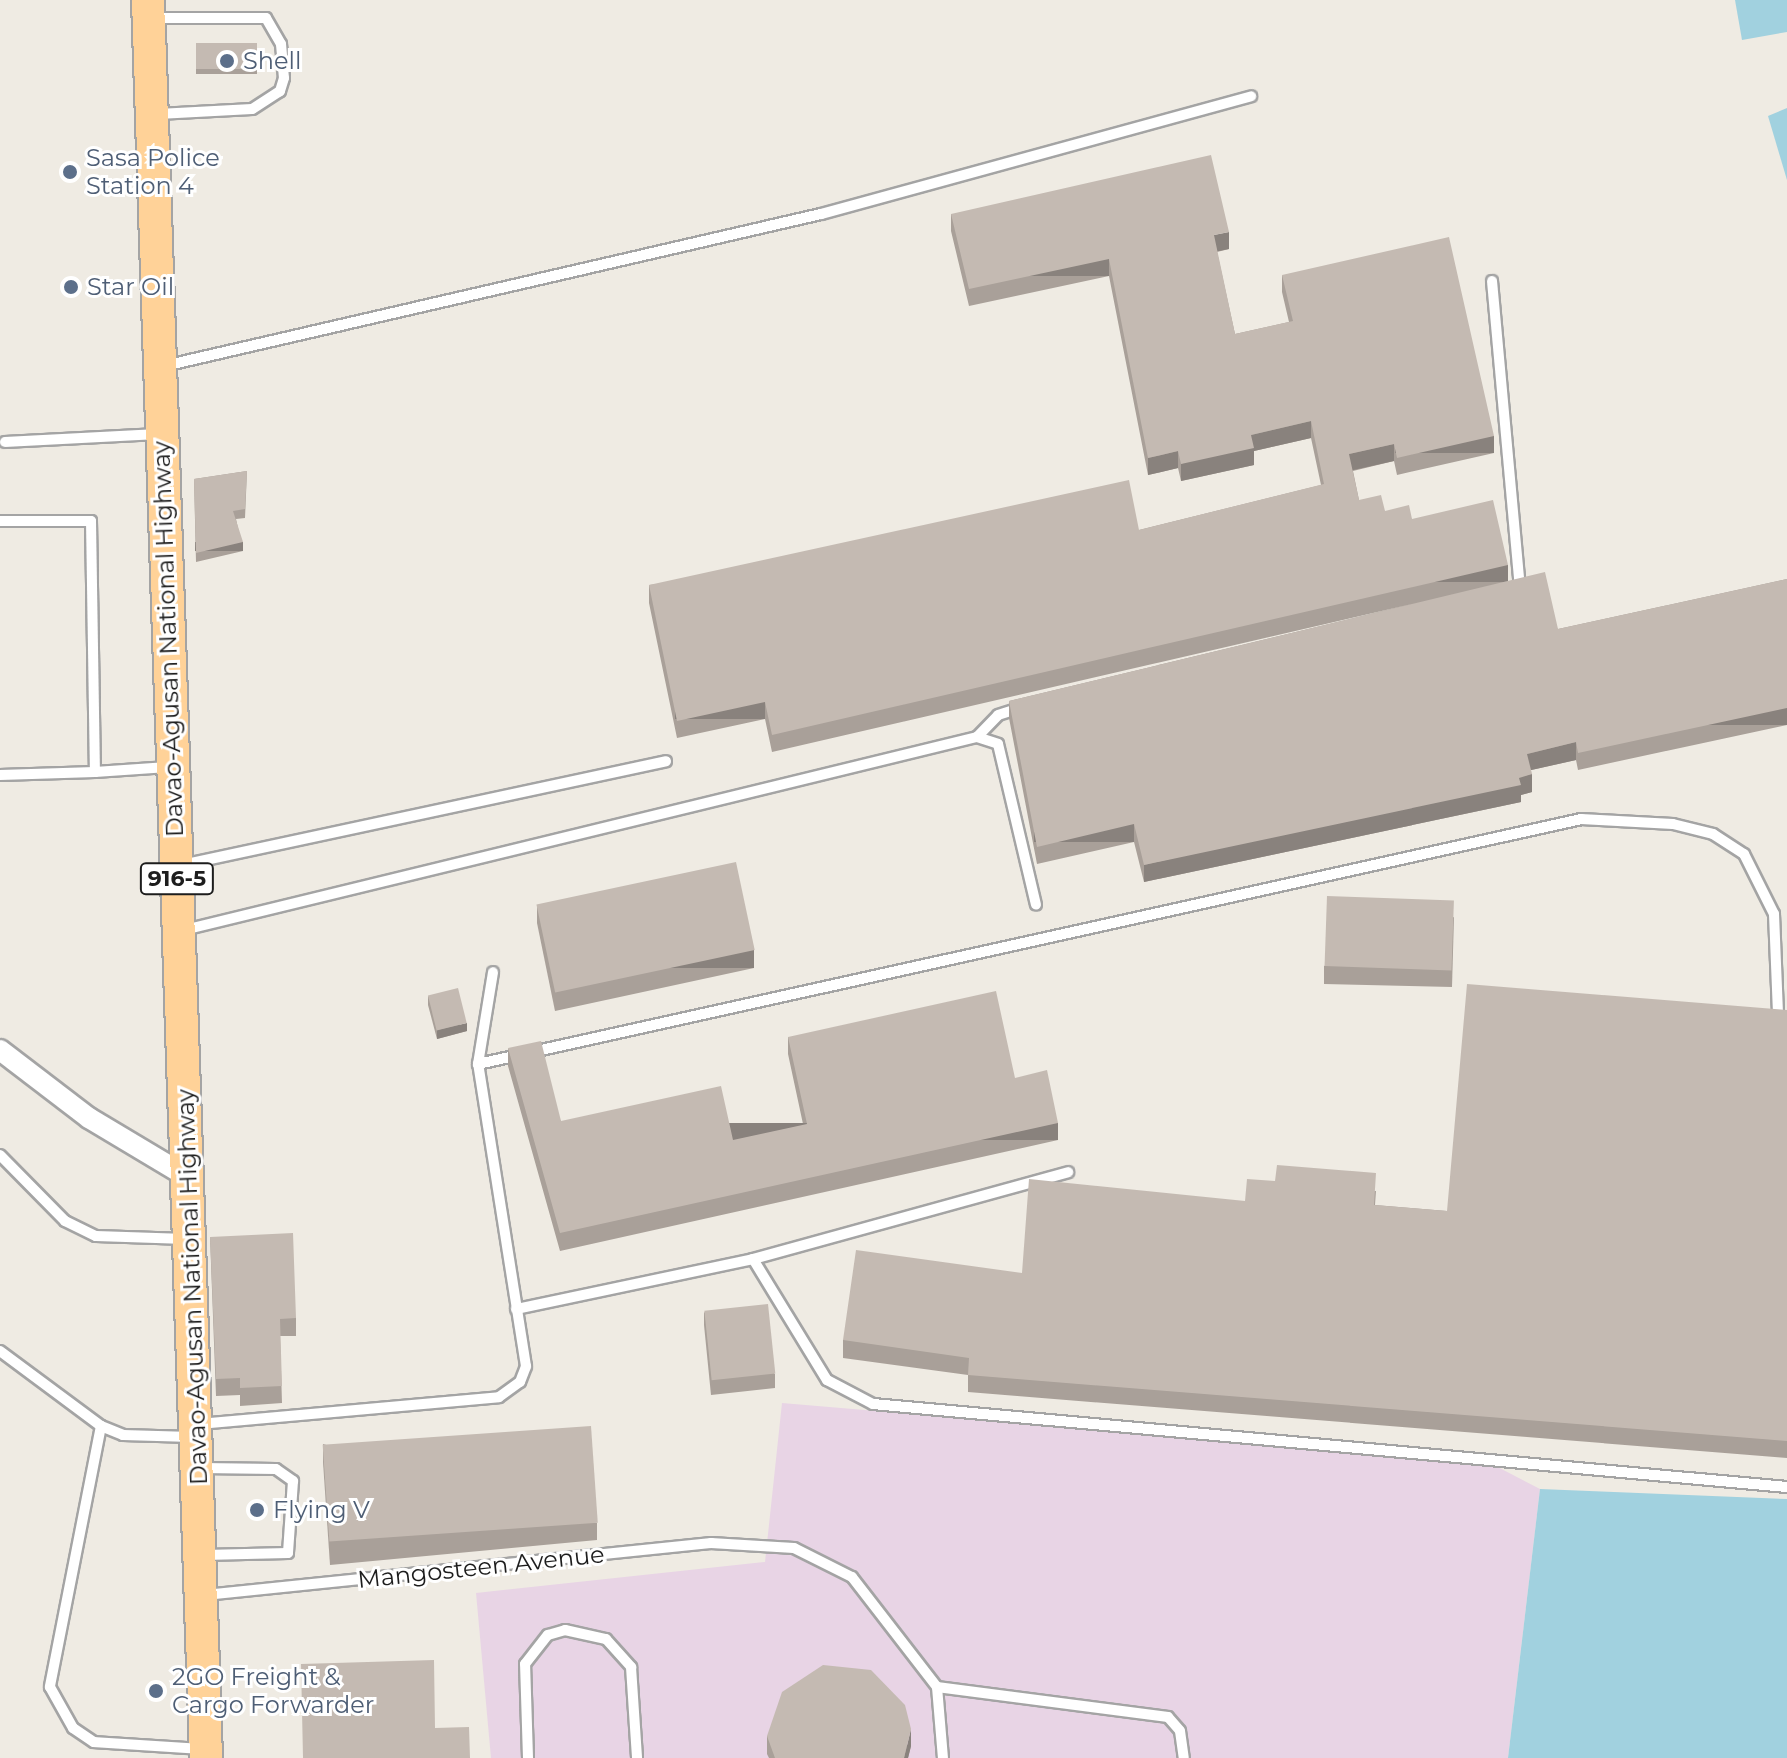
<!DOCTYPE html>
<style>
body{margin:0}
#map{position:relative;width:1787px;height:1758px;overflow:hidden;background:#efebe3;font-family:Montserrat,sans-serif}
div>[style]{position:absolute}
.industrial>*{inset:0;background:#e8d4e5}
.water>*{inset:0;background:#a1d1df}
.roads{filter:drop-shadow(2px 0 #a4a4a4) drop-shadow(-2px 0 #a4a4a4) drop-shadow(0 2px #a4a4a4) drop-shadow(0 -2px #a4a4a4)}
.service>*{height:10px;margin:-5px;padding:0 5px;transform-origin:5px;border-radius:5px;background:#fff}
.minor>*{height:20px;margin:-10px;padding:0 10px;transform-origin:10px;border-radius:10px;background:#fff}
.primary>*{height:32px;margin:-16px;padding:0 16px;transform-origin:16px;border-radius:16px;background:#ffd298}
.wall>*{inset:0;background:#a9a099;transform-origin:0 0}
.shaded-wall>*{inset:0;background:#89827d;transform-origin:0 0}
.building>*{inset:0;background:#c4bab2;transform-origin:0 0}
.dots>*{width:22px;height:22px;translate:-50% -50%;box-sizing:border-box;border:4px solid #fff;border-radius:50%}
span{translate:-50% -50%;white-space:nowrap;text-align:center;line-height:1.15;-webkit-text-stroke:6px #fff;paint-order:stroke}
.shield-label span{padding:2px 6px;background:#fff;border:2px solid;border-radius:6px;-webkit-text-stroke-width:0}
.shield-label{font-size:22px;color:#1d1d1d;font-weight:700}
.service-label{font-size:24px;color:#4e5e75}
.left{translate:0 -50%;text-align:left}
.street-label{font-size:24px;color:#1d1d1d}
</style>
<div id="map">
<div class="industrial">
<i style="clip-path:polygon(782px 1403px,1490px 1463px,1540px 1489px,1508px 1758px,491px 1758px,476px 1593px,765px 1562px)"></i>
</div>
<div class="water">
<i style="clip-path:polygon(1735px 0,1787px 0,1787px 32px,1742px 40px)"></i>
<i style="clip-path:polygon(1787px 108px,1787px 180px,1768px 116px)"></i>
<i style="clip-path:polygon(1540px 1489px,1787px 1499px,1787px 1758px,1508px 1758px)"></i>
</div>
<div class="roads">
<div class="service">
<i style="left:154px;top:18px;width:112px"></i>
<i style="left:266px;top:18px;width:30px;rotate:60deg"></i>
<i style="left:281px;top:44px;width:34px;rotate:85deg"></i>
<i style="left:284px;top:78px;width:14px;rotate:107deg"></i>
<i style="left:280px;top:91px;width:33px;rotate:147deg"></i>
<i style="left:252px;top:109px;width:94px;rotate:177deg"></i>
<i style="left:1492px;top:281px;width:307px;rotate:84.8deg"></i>
<i style="left:164px;top:366px;width:674px;rotate:-13.03deg"></i>
<i style="left:821px;top:214px;width:446px;rotate:-15.3deg"></i>
<i style="left:5px;top:442px;width:153px;rotate:-3deg"></i>
<i style="left:0;top:521px;width:91px"></i>
<i style="left:91px;top:521px;width:251px;rotate:89.1deg"></i>
<i style="left:95px;top:772px;width:95px;rotate:178.2deg"></i>
<i style="left:977px;top:737px;width:30px;rotate:-46deg"></i>
<i style="left:998px;top:715px;width:23px;rotate:-18deg"></i>
<i style="left:95px;top:772px;width:73px;rotate:-3.9deg"></i>
<i style="left:182px;top:865px;width:495px;rotate:-12.1deg"></i>
<i style="left:184px;top:930px;width:816px;rotate:-13.68deg"></i>
<i style="left:977px;top:737px;width:22px;rotate:18deg"></i>
<i style="left:998px;top:744px;width:165px;rotate:76.7deg"></i>
<i style="left:478px;top:1064px;width:93px;rotate:-80.7deg"></i>
<i style="left:0;top:1155px;width:93px;rotate:45.4deg"></i>
<i style="left:65px;top:1221px;width:34px;rotate:26deg"></i>
<i style="left:96px;top:1236px;width:90px;rotate:1.9deg"></i>
<i style="left:753px;top:1259px;width:327px;rotate:-15.4deg"></i>
<i style="left:516px;top:1309px;width:242px;rotate:-11.9deg"></i>
<i style="left:753px;top:1259px;width:142px;rotate:58.6deg"></i>
<i style="left:827px;top:1380px;width:52px;rotate:27.6deg"></i>
<i style="left:873px;top:1404px;width:918px;rotate:5.19deg"></i>
<i style="left:0;top:1351px;width:126px;rotate:36.6deg"></i>
<i style="left:101px;top:1426px;width:24px;rotate:22deg"></i>
<i style="left:123px;top:1435px;width:69px;rotate:1.7deg"></i>
<i style="left:199px;top:1424px;width:301px;rotate:-5.1deg"></i>
<i style="left:499px;top:1397px;width:26px;rotate:-36deg"></i>
<i style="left:520px;top:1382px;width:17px;rotate:-69deg"></i>
<i style="left:526px;top:1366px;width:306px;rotate:-99deg"></i>
<i style="left:478px;top:1064px;width:1130px;rotate:-12.52deg"></i>
<i style="left:1581px;top:819px;width:92px;rotate:3.1deg"></i>
<i style="left:1673px;top:824px;width:41px;rotate:14deg"></i>
<i style="left:1713px;top:834px;width:37px;rotate:33deg"></i>
<i style="left:1744px;top:854px;width:67px;rotate:63.4deg"></i>
<i style="left:1774px;top:914px;width:100px;rotate:87.7deg"></i>
<i style="left:101px;top:1426px;width:266px;rotate:101.1deg"></i>
<i style="left:50px;top:1687px;width:47px;rotate:60.7deg"></i>
<i style="left:73px;top:1728px;width:25px;rotate:34deg"></i>
<i style="left:94px;top:1742px;width:107px;rotate:3.7deg"></i>
<i style="left:202px;top:1468px;width:74px;rotate:0.8deg"></i>
<i style="left:276px;top:1469px;width:21px;rotate:35deg"></i>
<i style="left:293px;top:1481px;width:72px;rotate:94deg"></i>
<i style="left:288px;top:1553px;width:84px;rotate:178.6deg"></i>
<i style="left:205px;top:1595px;width:509px;rotate:-5.87deg"></i>
<i style="left:711px;top:1543px;width:83px;rotate:3.4deg"></i>
<i style="left:794px;top:1548px;width:65px;rotate:26.6deg"></i>
<i style="left:852px;top:1577px;width:139px;rotate:52.3deg"></i>
<i style="left:937px;top:1687px;width:71px;rotate:85.2deg"></i>
<i style="left:937px;top:1687px;width:233px;rotate:7.4deg"></i>
<i style="left:1168px;top:1717px;width:18px;rotate:49deg"></i>
<i style="left:1180px;top:1731px;width:27px;rotate:82deg"></i>
<i style="left:528px;top:1758px;width:94px;rotate:-91.8deg"></i>
<i style="left:525px;top:1664px;width:37px;rotate:-52deg"></i>
<i style="left:548px;top:1635px;width:18px;rotate:-16deg"></i>
<i style="left:565px;top:1630px;width:42px;rotate:12.4deg"></i>
<i style="left:606px;top:1639px;width:38px;rotate:48deg"></i>
<i style="left:631px;top:1667px;width:91px;rotate:86.2deg"></i>
</div>
<div class="minor">
<i style="left:0;top:1050px;width:112px;rotate:37.4deg"></i>
<i style="left:89px;top:1118px;width:113px;rotate:30.9deg"></i>
</div>
<div class="primary">
<i style="left:148px;top:0;width:1759px;rotate:88.11deg"></i>
</div>
</div>
<div class="wall">
<i style="left:257px;top:43px;width:31px;height:61px;rotate:90deg"></i>
<i style="clip-path:polygon(951px 214px,1229px 249px,1217px 252px,1235px 334px,1289px 322px,1282px 292px,1282px 275px,1494px 453px,1397px 475px,1394px 461px,1353px 471px,1359px 500px,1385px 511px,1412px 519px,1508px 581px,1558px 629px,1787px 579px,1787px 725px,1578px 770px,1576px 760px,1531px 770px,1532px 792px,1521px 795px,1521px 802px,1144px 882px,1134px 842px,1037px 864px,1009px 718px,1009px 701px,1416px 603px,772px 752px,765px 719px,677px 738px,649px 603px,649px 585px,1139px 530px,1321px 485px,1311px 438px,1254px 451px,1254px 465px,1181px 481px,1178px 468px,1148px 475px,1109px 276px,969px 306px,951px 231px)"></i>
<i style="clip-path:polygon(247px 471px,245px 518px,236px 519px,243px 551px,196px 562px,194px 479px)"></i>
<i style="clip-path:polygon(537px 905px,754px 968px,555px 1011px,537px 923px)"></i>
<i style="clip-path:polygon(1454px 917px,1452px 987px,1324px 984px,1324px 966px)"></i>
<i style="clip-path:polygon(428px 996px,467px 1031px,437px 1039px,428px 1005px)"></i>
<i style="clip-path:polygon(1787px 1010px,1787px 1458px,968px 1392px,968px 1375px,843px 1358px,843px 1340px,1022px 1273px,1245px 1201px,1376px 1191px,1375px 1205px,1447px 1211px)"></i>
<i style="clip-path:polygon(788px 1037px,1015px 1078px,1058px 1140px,560px 1251px,508px 1066px,508px 1048px,561px 1121px,733px 1140px,803px 1124px,788px 1054px)"></i>
<i style="clip-path:polygon(210px 1237px,296px 1318px,296px 1336px,280px 1336px,282px 1403px,240px 1406px,240px 1395px,216px 1396px)"></i>
<i style="clip-path:polygon(704px 1312px,775px 1374px,775px 1388px,711px 1395px,704px 1325px)"></i>
<i style="clip-path:polygon(323px 1444px,597px 1523px,597px 1540px,330px 1565px,323px 1462px)"></i>
<i style="clip-path:polygon(767px 1736px,911px 1746px,908px 1758px,769px 1758px,767px 1754px)"></i>
</div>
<div class="shaded-wall">
<i style="clip-path:polygon(1229px 232px,1229px 249px,1214px 252px,1214px 235px)"></i>
<i style="left:1109px;top:259px;width:17px;height:143px;rotate:90deg"></i>
<i style="clip-path:polygon(1311px 421px,1311px 438px,1254px 451px,1254px 465px,1181px 481px,1181px 464px,1251px 435px)"></i>
<i style="left:1494px;top:436px;width:17px;height:99px;rotate:90deg"></i>
<i style="clip-path:polygon(1394px 444px,1394px 461px,1349px 471px,1349px 454px)"></i>
<i style="clip-path:polygon(1178px 451px,1178px 468px,1148px 475px,1148px 458px)"></i>
<i style="left:243px;top:542px;width:9px;height:48px;rotate:90deg"></i>
<i style="left:1508px;top:565px;width:17px;height:755px;rotate:90deg"></i>
<i style="left:765px;top:702px;width:17px;height:90px;rotate:90deg"></i>
<i style="left:1787px;top:708px;width:17px;height:214px;rotate:90deg"></i>
<i style="clip-path:polygon(1576px 742px,1576px 760px,1527px 771px,1527px 754px)"></i>
<i style="clip-path:polygon(1532px 774px,1532px 792px,1521px 795px,1521px 802px,1144px 882px,1144px 865px)"></i>
<i style="left:1134px;top:824px;width:18px;height:100px;rotate:90deg"></i>
<i style="left:754px;top:950px;width:18px;height:204px;rotate:90deg"></i>
<i style="clip-path:polygon(467px 1023px,467px 1031px,437px 1039px,437px 1030px)"></i>
<i style="left:1058px;top:1123px;width:17px;height:510px;rotate:90deg"></i>
<i style="clip-path:polygon(911px 1729px,911px 1746px,908px 1758px,904px 1758px)"></i>
</div>
<div class="building">
<i style="left:257px;top:43px;width:26px;height:61px;rotate:90deg"></i>
<i style="clip-path:polygon(1211px 155px,1229px 232px,1214px 235px,1235px 334px,1293px 321px,1282px 275px,1449px 237px,1494px 436px,1397px 458px,1394px 444px,1349px 454px,1359px 500px,1381px 495px,1385px 511px,1409px 505px,1412px 519px,1493px 500px,1508px 565px,772px 735px,765px 702px,677px 721px,649px 585px,1129px 480px,1139px 530px,1324px 484px,1311px 421px,1251px 435px,1254px 448px,1181px 464px,1178px 451px,1148px 458px,1109px 259px,969px 289px,951px 214px)"></i>
<i style="clip-path:polygon(247px 471px,245px 509px,233px 511px,243px 542px,196px 553px,194px 479px)"></i>
<i style="clip-path:polygon(1545px 572px,1558px 629px,1787px 579px,1787px 708px,1578px 753px,1576px 742px,1527px 754px,1532px 774px,1519px 778px,1521px 785px,1144px 865px,1134px 824px,1037px 847px,1009px 701px)"></i>
<i style="left:736px;top:862px;width:90px;height:204px;rotate:78deg"></i>
<i style="left:1327px;top:896px;width:127px;height:70px;rotate:2deg"></i>
<i style="clip-path:polygon(1467px 984px,1787px 1010px,1787px 1441px,968px 1375px,969px 1358px,843px 1340px,856px 1250px,1022px 1273px,1029px 1179px,1245px 1201px,1247px 1179px,1275px 1181px,1277px 1165px,1376px 1173px,1374px 1205px,1447px 1211px)"></i>
<i style="left:458px;top:988px;width:36px;height:31px;rotate:76deg"></i>
<i style="clip-path:polygon(996px 991px,1015px 1078px,1047px 1070px,1058px 1123px,560px 1233px,508px 1048px,541px 1041px,561px 1121px,721px 1086px,733px 1140px,807px 1124px,788px 1037px)"></i>
<i style="clip-path:polygon(293px 1233px,296px 1318px,280px 1319px,282px 1386px,240px 1388px,240px 1378px,216px 1379px,210px 1237px)"></i>
<i style="left:768px;top:1304px;width:70px;height:64px;rotate:84deg"></i>
<i style="left:591px;top:1426px;width:97px;height:269px;rotate:86deg"></i>
<i style="clip-path:polygon(434px 1660px,435px 1728px,469px 1727px,470px 1758px,303px 1758px,301px 1664px)"></i>
<i style="clip-path:polygon(823px 1665px,871px 1670px,905px 1705px,911px 1729px,904px 1758px,775px 1758px,767px 1736px,782px 1692px)"></i>
</div>
<div class="dots">
<i style="left:227px;top:61px;background:#5c6f8a"></i>
<i style="left:70px;top:172px;background:#5c6f8a"></i>
<i style="left:71px;top:287px;background:#5c6f8a"></i>
<i style="left:257px;top:1510px;background:#5c6f8a"></i>
<i style="left:156px;top:1691px;background:#5c6f8a"></i>
</div>
<div class="shield-label">
<span style="left:177px;top:879px">916-5</span>
</div>
<div class="service-label">
<span class="left" style="left:243px;top:61px">Shell</span>
<span class="left" style="left:86px;top:172px">Sasa Police<br>Station 4</span>
<span class="left" style="left:87px;top:287px">Star Oil</span>
<span class="left" style="left:273px;top:1510px">Flying V</span>
<span class="left" style="left:172px;top:1691px">2GO Freight &amp;<br>Cargo Forwarder</span>
</div>
<div class="street-label">
<span style="left:168px;top:639px;rotate:-92deg">Davao-Agusan National Highway</span>
<span style="left:192px;top:1287px;rotate:-92deg">Davao-Agusan National Highway</span>
<span style="left:481px;top:1567px;rotate:-6deg">Mangosteen Avenue</span>
</div>
</div>
